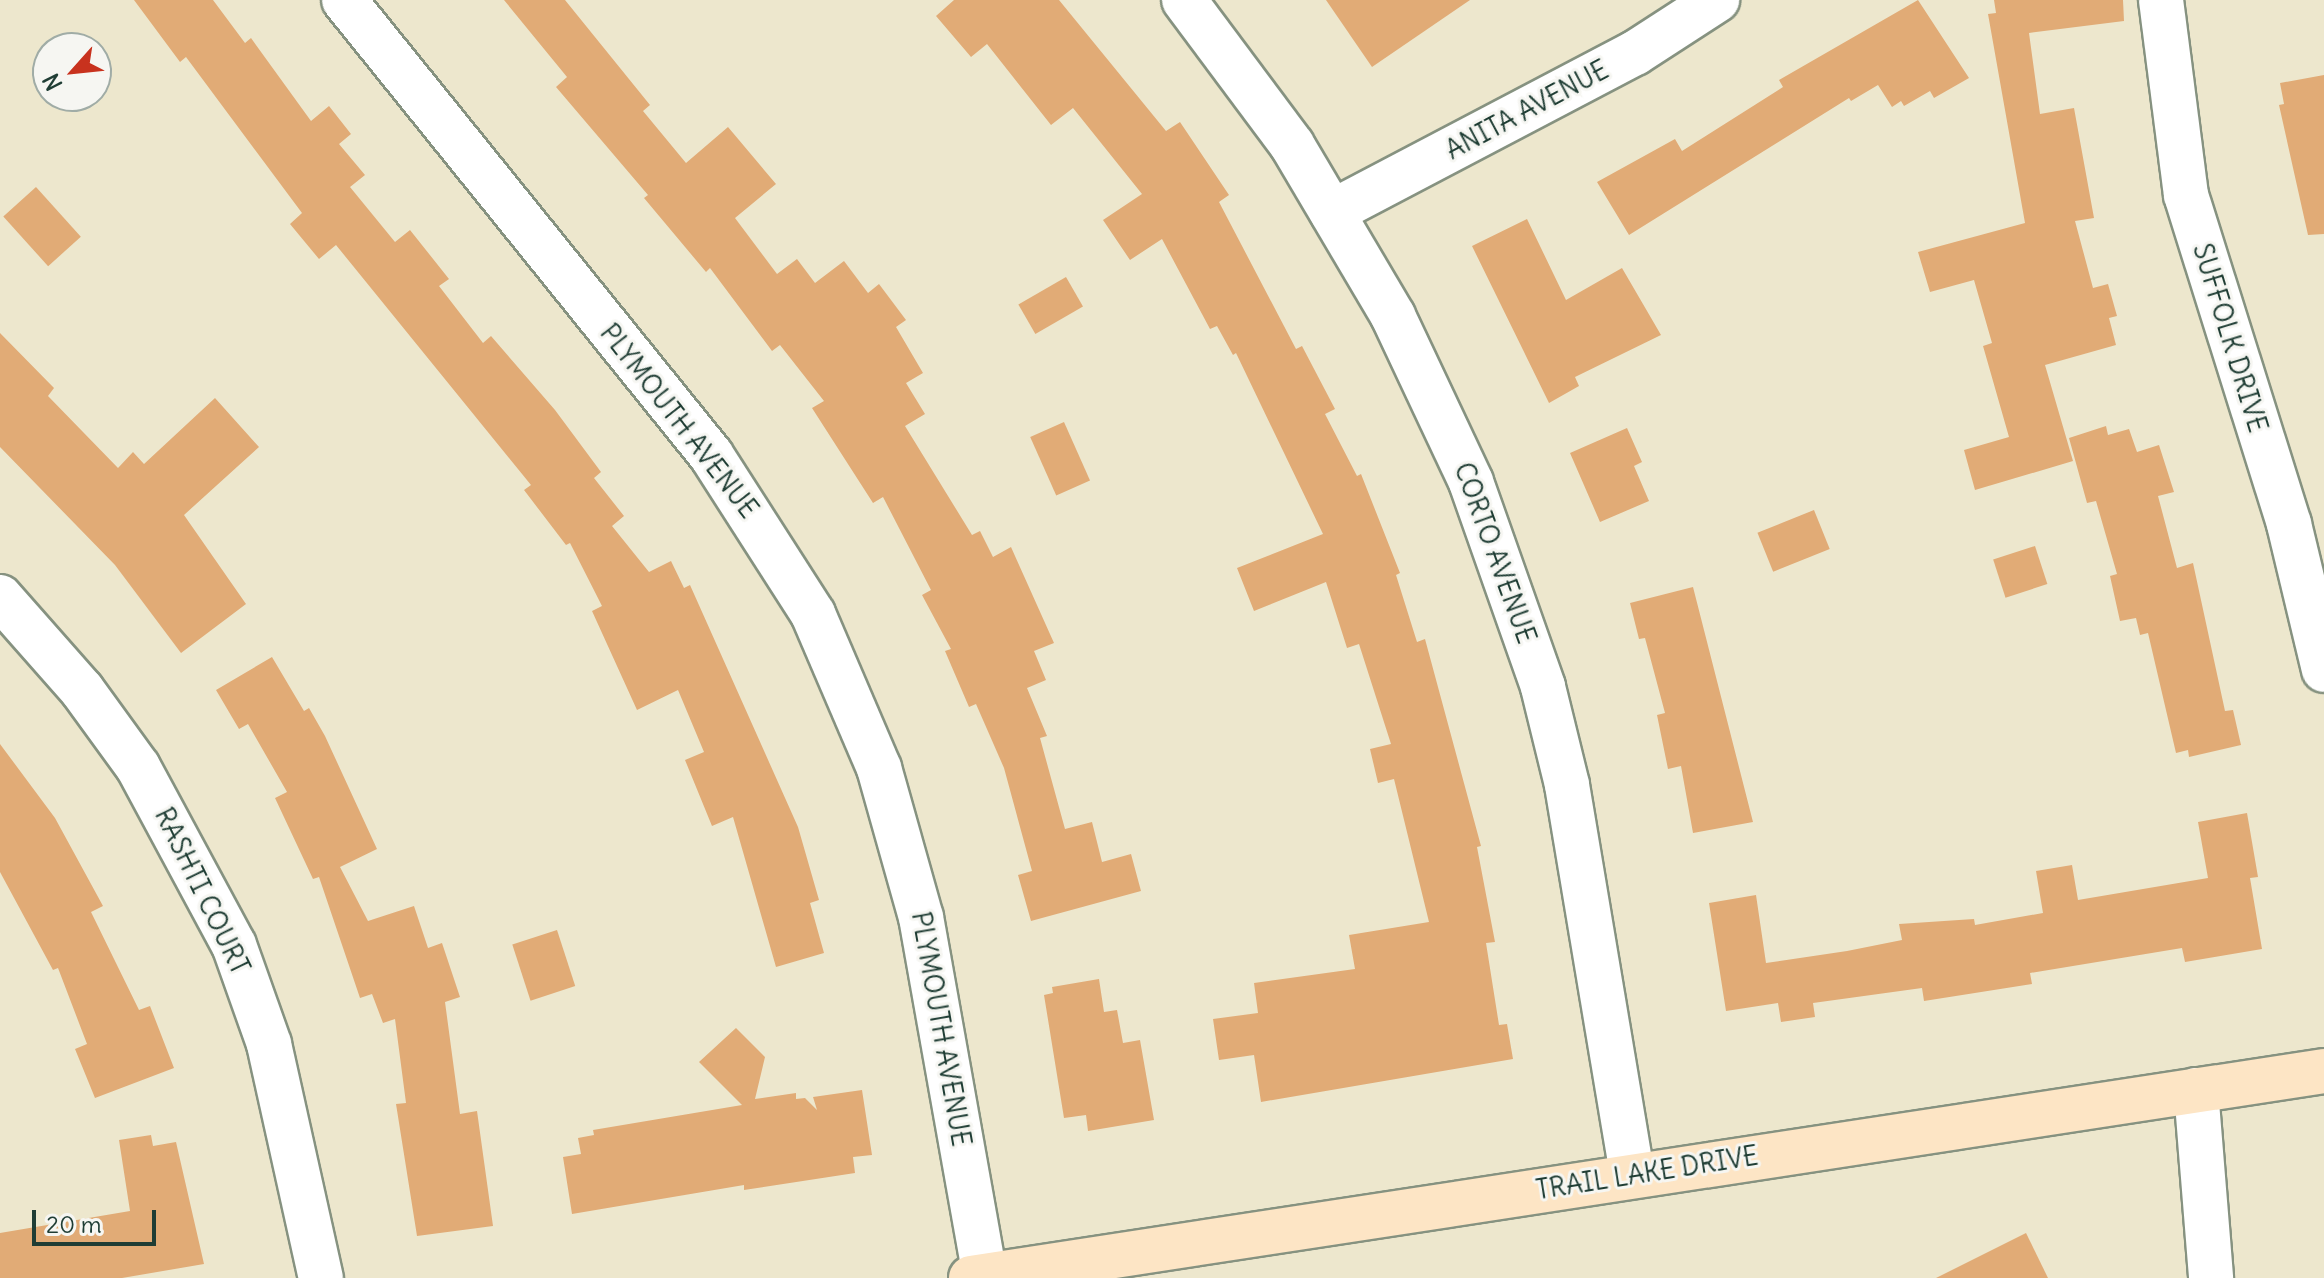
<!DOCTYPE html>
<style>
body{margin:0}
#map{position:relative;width:2324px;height:1278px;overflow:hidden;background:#ede7cd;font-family:Delius,sans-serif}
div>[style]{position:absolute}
.building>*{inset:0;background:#e1ab76;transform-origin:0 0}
.roads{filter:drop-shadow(2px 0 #869280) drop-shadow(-2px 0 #869280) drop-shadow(0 2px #869280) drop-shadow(0 -2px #869280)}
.street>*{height:44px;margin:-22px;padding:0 22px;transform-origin:22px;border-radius:22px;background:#fff}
.secondary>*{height:44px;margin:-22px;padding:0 22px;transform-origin:22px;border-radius:22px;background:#fde5c5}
span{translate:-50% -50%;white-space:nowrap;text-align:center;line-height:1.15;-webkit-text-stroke:6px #f6f6f2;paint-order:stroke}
.street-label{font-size:26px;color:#1f3d34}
.north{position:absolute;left:32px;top:32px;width:80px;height:80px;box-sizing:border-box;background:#f6f6f2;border:2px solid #a0aca6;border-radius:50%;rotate:243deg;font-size:22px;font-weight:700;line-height:32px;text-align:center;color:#1f3d34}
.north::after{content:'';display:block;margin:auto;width:28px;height:36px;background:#c8321e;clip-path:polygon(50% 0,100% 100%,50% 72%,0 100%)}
.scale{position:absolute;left:32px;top:1210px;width:124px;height:36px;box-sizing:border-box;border:4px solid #1f3d34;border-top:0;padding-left:10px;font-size:24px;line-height:28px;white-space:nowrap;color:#1f3d34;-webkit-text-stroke:6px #f6f6f2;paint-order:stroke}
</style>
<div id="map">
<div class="building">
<i style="clip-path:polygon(134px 0,213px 0,245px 43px,251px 38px,311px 121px,329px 106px,351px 134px,339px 144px,365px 175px,350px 187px,395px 242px,410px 230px,449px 279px,439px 286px,483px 343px,491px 336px,555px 410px,601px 472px,594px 478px,624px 516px,612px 526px,649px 572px,671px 561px,684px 588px,690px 585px,798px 827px,819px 900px,810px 903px,824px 953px,776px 967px,733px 817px,712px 826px,685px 760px,704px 752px,678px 690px,637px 710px,592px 611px,602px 606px,570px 543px,566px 545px,524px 490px,531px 485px,336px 245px,319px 259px,290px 224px,302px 213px,186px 57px,180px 62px)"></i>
<i style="clip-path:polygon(504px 0,565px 0,650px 105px,643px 111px,686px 163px,728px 127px,776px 184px,735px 218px,777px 274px,797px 259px,815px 283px,844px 261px,868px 293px,879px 284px,906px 320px,896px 327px,923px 373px,906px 383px,925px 414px,905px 426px,972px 535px,980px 531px,993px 557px,1011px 547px,1054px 643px,1034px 651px,1046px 680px,1027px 688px,1047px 736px,1040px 738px,1065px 829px,1092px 822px,1102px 862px,1131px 854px,1141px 891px,1031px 921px,1018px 875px,1032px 871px,1004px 768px,976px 704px,969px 707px,945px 651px,951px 649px,922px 595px,931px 590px,883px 497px,873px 503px,812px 408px,824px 401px,780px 345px,772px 351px,710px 268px,706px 272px,644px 198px,648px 195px,556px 87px,567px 77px)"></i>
<i style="clip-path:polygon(954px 0,1059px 0,1166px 131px,1180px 122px,1229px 195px,1219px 202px,1296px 349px,1302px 346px,1335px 409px,1325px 414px,1357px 476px,1361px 474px,1400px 573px,1396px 575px,1417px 642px,1425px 639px,1481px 846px,1477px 847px,1495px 942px,1486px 943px,1499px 1025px,1507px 1024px,1513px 1059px,1261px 1102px,1254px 1055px,1219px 1060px,1213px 1019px,1258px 1013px,1254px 983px,1355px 969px,1349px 935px,1429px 922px,1394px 779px,1378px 783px,1370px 749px,1391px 744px,1359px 644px,1347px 648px,1326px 582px,1254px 611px,1237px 568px,1323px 534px,1236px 353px,1233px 355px,1217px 326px,1210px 329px,1162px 239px,1130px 260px,1103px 220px,1142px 194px,1073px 108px,1051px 125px,987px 44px,971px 57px,936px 16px)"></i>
<i style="clip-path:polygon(1326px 0,1470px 0,1372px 67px)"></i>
<i style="clip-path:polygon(1918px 0,1969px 78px,1934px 98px,1930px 91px,1904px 106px,1901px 101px,1892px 107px,1878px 85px,1851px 101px,1849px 98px,1629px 235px,1597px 182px,1675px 139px,1682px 151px,1783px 87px,1779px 80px)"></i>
<i style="clip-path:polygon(1994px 0,2123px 0,2124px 21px,2029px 33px,2040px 114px,2074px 108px,2094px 218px,2075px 221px,2093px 288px,2108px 284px,2117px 316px,2109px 318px,2116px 345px,2045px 365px,2073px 461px,1975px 490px,1964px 450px,2009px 437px,1983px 346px,1992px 343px,1974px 280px,1930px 292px,1918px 252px,2025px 223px,1988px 14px,1996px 13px)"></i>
<i style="clip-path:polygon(2324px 75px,2324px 234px,2308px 235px,2279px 105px,2284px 104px,2280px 83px)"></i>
<i style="left:36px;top:187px;width:67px;height:44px;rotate:48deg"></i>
<i style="clip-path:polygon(1527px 219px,1566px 300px,1622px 268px,1661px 335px,1575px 377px,1579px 386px,1549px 403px,1472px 246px)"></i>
<i style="left:1066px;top:277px;width:34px;height:55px;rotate:60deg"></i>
<i style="clip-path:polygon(0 333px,54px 388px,48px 396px,118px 468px,133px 452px,144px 464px,215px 398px,259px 447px,184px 515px,246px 604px,181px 653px,115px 565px,0 447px)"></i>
<i style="left:1064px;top:422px;width:64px;height:37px;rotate:66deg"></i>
<i style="clip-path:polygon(2106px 426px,2108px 435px,2129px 429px,2137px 452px,2159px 445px,2174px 492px,2158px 496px,2177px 568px,2193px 563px,2225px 711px,2233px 710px,2241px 745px,2189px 757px,2188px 750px,2176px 753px,2148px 633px,2140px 635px,2136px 618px,2120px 621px,2110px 576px,2117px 574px,2096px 501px,2087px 503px,2069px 438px)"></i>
<i style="clip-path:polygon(1627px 428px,1642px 462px,1634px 466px,1649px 501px,1600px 522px,1570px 453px)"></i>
<i style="left:1814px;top:510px;width:42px;height:61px;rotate:68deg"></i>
<i style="left:2035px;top:546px;width:40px;height:44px;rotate:72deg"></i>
<i style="clip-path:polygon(1693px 587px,1753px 822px,1693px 833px,1681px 766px,1668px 769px,1657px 715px,1665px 713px,1645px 638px,1639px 639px,1630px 603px)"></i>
<i style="clip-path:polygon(272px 657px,304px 711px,309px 708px,325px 736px,377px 849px,340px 867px,368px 921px,414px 906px,428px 948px,442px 943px,460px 997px,445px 1002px,460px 1114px,477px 1111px,493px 1226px,417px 1236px,396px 1104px,406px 1103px,395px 1019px,383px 1023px,372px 994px,360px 998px,319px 877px,313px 879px,275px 798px,287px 792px,248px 724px,239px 729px,216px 690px)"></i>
<i style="clip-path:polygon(0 744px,55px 818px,103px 906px,91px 912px,139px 1010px,150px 1006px,174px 1068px,95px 1098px,75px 1049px,87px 1044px,58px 968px,53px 970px,0 872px)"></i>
<i style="clip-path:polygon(2247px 813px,2258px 877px,2250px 878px,2262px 949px,2185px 962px,2182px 948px,2030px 973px,2032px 984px,1924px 1001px,1922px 988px,1813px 1003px,1815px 1017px,1781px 1022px,1778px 1003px,1726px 1011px,1709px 903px,1756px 895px,1766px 963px,1847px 951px,1902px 940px,1899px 924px,1974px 919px,1975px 925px,2043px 913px,2036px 871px,2072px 865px,2078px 900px,2208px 878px,2198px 822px)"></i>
<i style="left:557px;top:930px;width:59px;height:47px;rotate:72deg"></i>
<i style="clip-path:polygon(1099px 979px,1104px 1012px,1117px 1010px,1123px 1043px,1140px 1040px,1154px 1120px,1088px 1131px,1086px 1115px,1064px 1118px,1044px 995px,1053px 993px,1052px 987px)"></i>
<i style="clip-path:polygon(736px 1028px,765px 1057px,755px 1099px,796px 1093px,796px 1099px,805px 1098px,817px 1110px,813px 1097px,862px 1090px,872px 1155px,853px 1157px,855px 1173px,744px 1190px,744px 1185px,572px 1214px,563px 1157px,581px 1154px,578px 1138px,594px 1135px,593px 1130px,742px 1105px,699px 1062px)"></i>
<i style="clip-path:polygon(151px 1135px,153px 1146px,176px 1142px,204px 1264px,122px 1278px,0 1278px,0 1233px,130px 1211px,119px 1140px)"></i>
<i style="clip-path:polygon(2026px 1233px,2048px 1278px,1936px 1278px)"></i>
</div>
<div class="roads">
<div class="street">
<i style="left:344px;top:0;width:585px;rotate:51.11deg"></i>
<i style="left:711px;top:455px;width:189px;rotate:57.3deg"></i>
<i style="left:813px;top:614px;width:168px;rotate:66.8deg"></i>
<i style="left:879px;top:768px;width:155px;rotate:74.3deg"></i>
<i style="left:921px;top:917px;width:365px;rotate:79.9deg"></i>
<i style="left:1184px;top:0;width:181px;rotate:53.3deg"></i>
<i style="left:1292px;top:145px;width:199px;rotate:59.4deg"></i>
<i style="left:1393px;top:316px;width:183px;rotate:64.8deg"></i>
<i style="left:1471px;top:482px;width:217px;rotate:70.6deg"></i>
<i style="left:1543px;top:687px;width:101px;rotate:76.2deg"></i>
<i style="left:1567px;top:785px;width:395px;rotate:80.5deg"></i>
<i style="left:2161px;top:0;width:197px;rotate:82.7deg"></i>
<i style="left:2186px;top:195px;width:345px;rotate:72.6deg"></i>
<i style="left:2289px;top:524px;width:150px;rotate:76.5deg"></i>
<i style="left:1332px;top:212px;width:342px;rotate:-27.7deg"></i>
<i style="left:1635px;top:53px;width:98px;rotate:-32.9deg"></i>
<i style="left:0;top:597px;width:124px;rotate:48.6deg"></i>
<i style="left:82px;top:690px;width:95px;rotate:54deg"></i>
<i style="left:138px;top:767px;width:202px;rotate:61.7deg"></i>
<i style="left:234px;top:945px;width:105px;rotate:70.5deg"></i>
<i style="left:269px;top:1044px;width:240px;rotate:77.5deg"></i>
<i style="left:2196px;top:1090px;width:189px;rotate:85.4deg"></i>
</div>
<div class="secondary">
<i style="left:971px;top:1278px;width:1369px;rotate:-8.7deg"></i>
</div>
</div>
<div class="street-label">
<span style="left:1527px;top:110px;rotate:-28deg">ANITA AVENUE</span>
<span style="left:2230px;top:338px;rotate:73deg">SUFFOLK DRIVE</span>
<span style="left:679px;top:421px;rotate:52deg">PLYMOUTH AVENUE</span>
<span style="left:1495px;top:553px;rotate:70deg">CORTO AVENUE</span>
<span style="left:202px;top:891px;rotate:64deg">RASHTI COURT</span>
<span style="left:941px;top:1029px;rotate:80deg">PLYMOUTH AVENUE</span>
<span style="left:1647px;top:1173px;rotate:-9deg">TRAIL LAKE DRIVE</span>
</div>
<div class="north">N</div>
<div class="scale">20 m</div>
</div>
